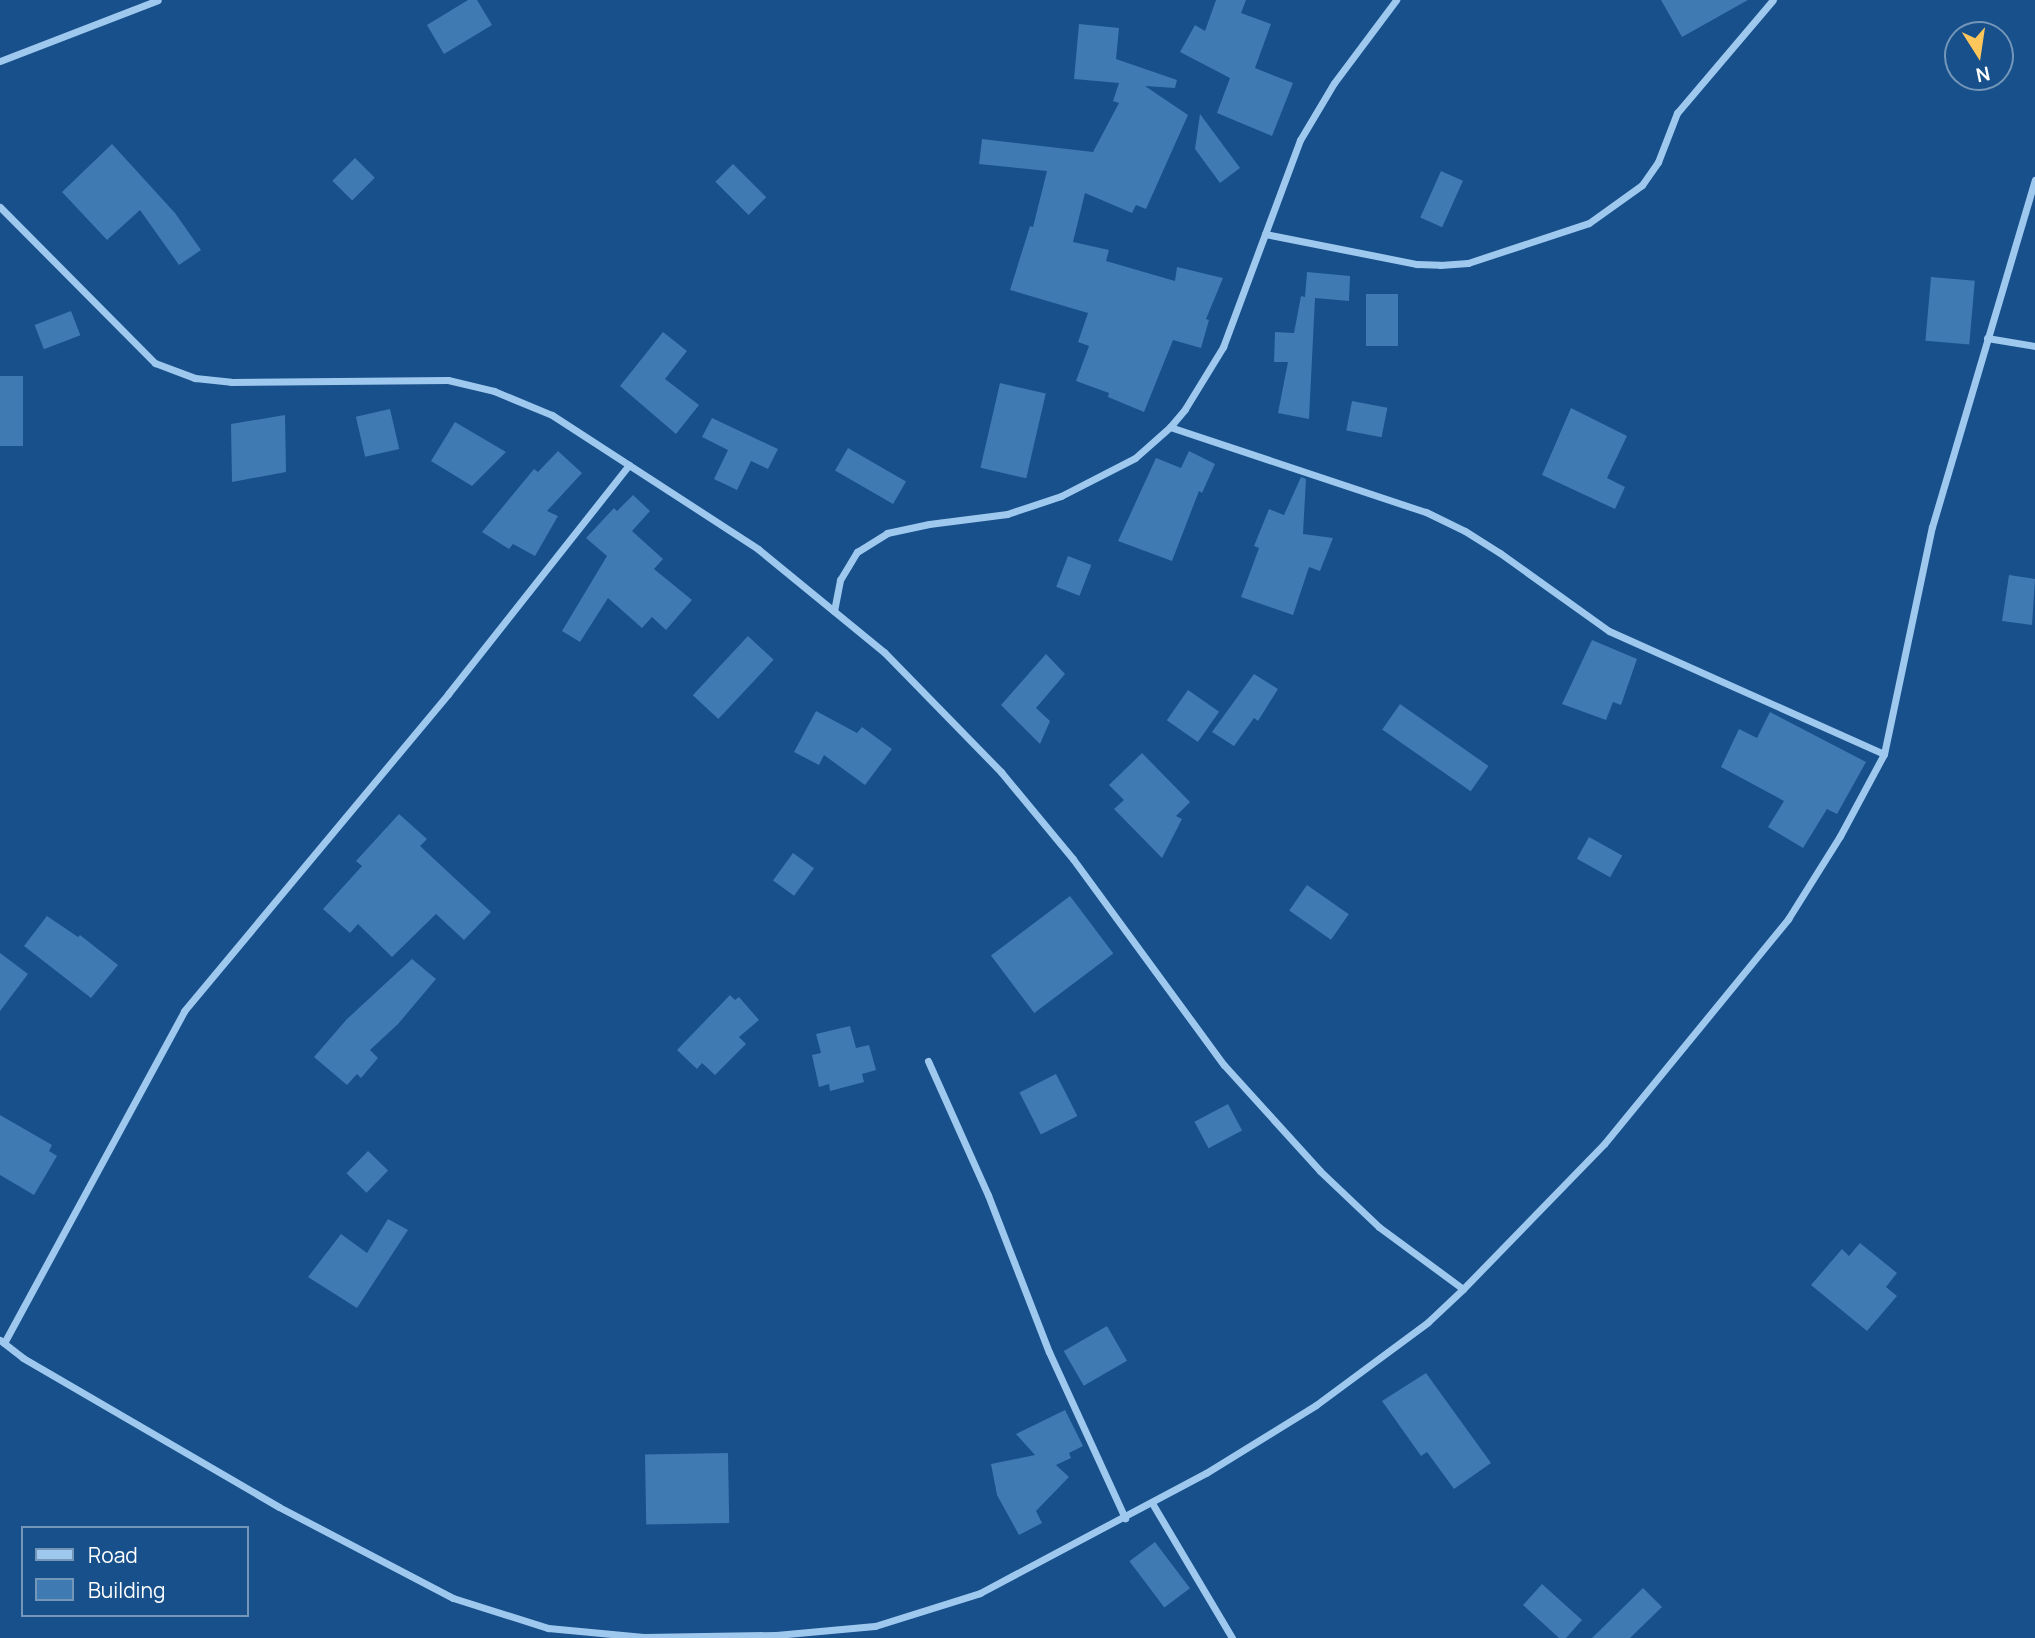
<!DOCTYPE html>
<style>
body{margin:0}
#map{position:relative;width:2035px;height:1638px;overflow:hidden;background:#17508a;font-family:Manrope,sans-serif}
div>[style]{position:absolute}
.building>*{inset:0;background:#3f7ab2;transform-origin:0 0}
.minor>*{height:7px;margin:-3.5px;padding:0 3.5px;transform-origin:3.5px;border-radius:3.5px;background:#9fc8ee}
span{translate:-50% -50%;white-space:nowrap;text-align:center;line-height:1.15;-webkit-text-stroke:7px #17508a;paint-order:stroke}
.legend{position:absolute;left:21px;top:1526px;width:228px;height:91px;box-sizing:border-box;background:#17508a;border:2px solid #7496b9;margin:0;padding:9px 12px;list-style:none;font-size:21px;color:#fff}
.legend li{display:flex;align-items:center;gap:14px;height:35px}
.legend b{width:35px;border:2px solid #7496b9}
.north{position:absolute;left:1944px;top:21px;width:70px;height:70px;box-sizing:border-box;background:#17508a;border:2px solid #7496b9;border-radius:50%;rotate:168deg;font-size:19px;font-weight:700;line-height:28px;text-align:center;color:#fff}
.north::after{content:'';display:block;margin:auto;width:24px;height:32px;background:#ffc65c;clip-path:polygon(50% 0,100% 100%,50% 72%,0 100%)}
</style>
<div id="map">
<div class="building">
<i style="clip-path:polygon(468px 0,477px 0,492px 25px,444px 54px,427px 25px)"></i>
<i style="clip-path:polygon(1216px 0,1246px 0,1241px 13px,1271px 24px,1255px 68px,1293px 83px,1272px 136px,1217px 113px,1230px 78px,1180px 52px,1195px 25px,1205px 31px)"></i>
<i style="clip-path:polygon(1661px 0,1748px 0,1682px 37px)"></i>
<i style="clip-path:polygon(1079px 24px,1119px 28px,1116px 59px,1177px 80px,1175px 88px,1145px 86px,1188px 115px,1146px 209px,1136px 205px,1132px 213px,1085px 193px,1073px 242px,1109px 250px,1106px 261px,1175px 281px,1177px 267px,1223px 278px,1206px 319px,1209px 320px,1201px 348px,1173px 340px,1144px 412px,1108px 397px,1109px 393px,1076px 381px,1089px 346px,1078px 342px,1088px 313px,1010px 290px,1030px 226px,1033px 227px,1047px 171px,979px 164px,982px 139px,1093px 152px,1119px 103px,1113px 101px,1119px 83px,1074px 79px)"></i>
<i style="clip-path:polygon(1200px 114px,1240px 168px,1220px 183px,1195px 149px)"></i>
<i style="clip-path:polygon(112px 144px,175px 213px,201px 250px,179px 265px,140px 210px,107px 240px,62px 192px)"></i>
<i style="left:355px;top:158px;width:28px;height:32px;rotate:45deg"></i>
<i style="left:733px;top:164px;width:47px;height:25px;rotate:45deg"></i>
<i style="left:1441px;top:171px;width:24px;height:51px;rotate:24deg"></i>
<i style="clip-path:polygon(1307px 272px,1350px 276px,1349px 301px,1315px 298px,1309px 419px,1278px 413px,1288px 362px,1274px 362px,1275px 332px,1294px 333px,1301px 296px,1305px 297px)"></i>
<i style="left:1931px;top:277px;width:44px;height:64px;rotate:5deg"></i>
<i style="left:1366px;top:294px;width:32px;height:52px"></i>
<i style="left:71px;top:311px;width:26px;height:39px;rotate:69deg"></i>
<i style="clip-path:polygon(663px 332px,687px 351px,665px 379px,699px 405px,676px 434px,620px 386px)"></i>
<i style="left:0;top:376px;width:23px;height:70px"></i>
<i style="left:1000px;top:383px;width:47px;height:87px;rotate:13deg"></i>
<i style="left:1352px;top:401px;width:36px;height:30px;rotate:11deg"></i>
<i style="clip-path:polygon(1571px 408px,1627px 436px,1607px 478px,1625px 487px,1615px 509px,1542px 475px)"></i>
<i style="left:390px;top:409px;width:41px;height:35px;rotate:77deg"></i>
<i style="clip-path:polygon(285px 415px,286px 472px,232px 482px,231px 424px)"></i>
<i style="clip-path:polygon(712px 418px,778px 449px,768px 469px,751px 461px,737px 490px,714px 479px,728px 450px,702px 437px)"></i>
<i style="clip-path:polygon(455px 422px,506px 452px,472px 486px,431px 461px)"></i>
<i style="left:848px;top:448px;width:67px;height:26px;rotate:30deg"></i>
<i style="clip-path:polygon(558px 451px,582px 473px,547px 511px,558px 516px,535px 556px,513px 544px,509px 549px,482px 532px,534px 469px,538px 472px)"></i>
<i style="clip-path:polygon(1189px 451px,1215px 464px,1202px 493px,1199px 491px,1172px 561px,1118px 541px,1156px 458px,1181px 468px)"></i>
<i style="clip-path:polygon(1301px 477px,1306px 479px,1303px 534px,1333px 538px,1320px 571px,1309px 567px,1293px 615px,1241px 597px,1259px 548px,1254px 546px,1269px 509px,1284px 515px)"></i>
<i style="clip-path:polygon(633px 495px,650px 511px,632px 531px,663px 559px,654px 569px,692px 600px,666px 630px,652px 617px,642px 628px,608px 598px,580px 642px,562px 631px,607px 556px,586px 538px,614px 508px,617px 511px)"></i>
<i style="left:1068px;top:556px;width:25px;height:33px;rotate:21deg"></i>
<i style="clip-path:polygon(2009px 575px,2035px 579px,2032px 625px,2002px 621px)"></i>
<i style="left:748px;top:636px;width:35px;height:81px;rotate:43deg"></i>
<i style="clip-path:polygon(1592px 640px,1637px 659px,1621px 705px,1613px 702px,1606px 720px,1562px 704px)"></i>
<i style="clip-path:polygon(1046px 654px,1065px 674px,1036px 708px,1050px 721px,1040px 744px,1001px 705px)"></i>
<i style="clip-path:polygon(1254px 674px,1278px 689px,1258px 721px,1254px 718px,1234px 746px,1212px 732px)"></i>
<i style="left:1188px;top:690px;width:38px;height:37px;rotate:35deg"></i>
<i style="left:1400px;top:704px;width:108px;height:31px;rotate:35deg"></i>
<i style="clip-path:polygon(816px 711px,857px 733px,862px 727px,892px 749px,865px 785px,824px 755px,819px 765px,794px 752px)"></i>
<i style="clip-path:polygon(1770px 712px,1866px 762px,1837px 814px,1827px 809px,1803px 848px,1768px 827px,1784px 801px,1721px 767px,1739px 729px,1757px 738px)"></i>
<i style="clip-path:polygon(1142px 753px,1190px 802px,1176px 816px,1182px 819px,1162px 858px,1114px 809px,1124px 800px,1109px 785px)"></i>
<i style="clip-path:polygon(399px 814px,427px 839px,420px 846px,491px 912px,464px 940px,436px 914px,392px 957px,358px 924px,350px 933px,323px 909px,362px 866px,356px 861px)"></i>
<i style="left:1589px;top:837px;width:38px;height:25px;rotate:29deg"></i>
<i style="left:793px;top:853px;width:26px;height:34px;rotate:36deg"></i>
<i style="left:1307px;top:885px;width:51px;height:31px;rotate:35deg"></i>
<i style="left:1070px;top:896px;width:72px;height:99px;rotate:53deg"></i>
<i style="clip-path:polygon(47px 916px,78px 937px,80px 935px,118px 965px,91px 998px,24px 946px)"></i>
<i style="clip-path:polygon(0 953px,28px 974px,0 1011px)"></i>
<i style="clip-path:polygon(412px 959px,436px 979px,398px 1024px,370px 1050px,378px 1058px,361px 1078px,357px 1074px,347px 1085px,314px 1057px,347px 1019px)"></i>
<i style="clip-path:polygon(730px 995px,735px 1000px,739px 997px,759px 1020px,739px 1037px,746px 1044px,715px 1075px,702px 1063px,697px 1069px,677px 1050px)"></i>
<i style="clip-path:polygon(850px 1026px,856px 1048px,869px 1045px,876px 1070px,862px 1074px,864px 1082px,830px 1091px,829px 1084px,819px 1087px,812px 1055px,821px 1053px,816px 1034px)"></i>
<i style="left:1056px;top:1074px;width:47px;height:41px;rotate:63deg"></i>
<i style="left:1228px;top:1104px;width:30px;height:38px;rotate:62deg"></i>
<i style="clip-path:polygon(0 1115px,52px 1145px,49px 1151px,57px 1156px,34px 1195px,0 1175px)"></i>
<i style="left:368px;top:1151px;width:28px;height:31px;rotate:44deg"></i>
<i style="clip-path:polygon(388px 1219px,408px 1230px,357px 1308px,308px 1277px,341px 1234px,367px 1253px)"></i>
<i style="clip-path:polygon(1860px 1243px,1897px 1273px,1886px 1287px,1897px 1296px,1867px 1331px,1811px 1285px,1842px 1249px,1849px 1256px)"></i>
<i style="left:1107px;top:1326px;width:40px;height:50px;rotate:60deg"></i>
<i style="clip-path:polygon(1426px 1373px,1491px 1463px,1454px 1489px,1427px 1452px,1421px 1456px,1382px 1401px)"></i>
<i style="clip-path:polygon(1065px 1410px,1083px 1446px,1069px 1453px,1071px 1458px,1056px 1465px,1069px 1477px,1036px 1511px,1042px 1523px,1019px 1535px,997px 1495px,991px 1464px,1035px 1455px,1016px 1434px)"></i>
<i style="left:728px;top:1453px;width:70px;height:83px;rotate:89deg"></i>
<i style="left:1155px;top:1542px;width:58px;height:32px;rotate:53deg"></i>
<i style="clip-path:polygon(1542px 1584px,1582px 1620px,1566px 1638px,1559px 1638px,1523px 1605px)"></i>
<i style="clip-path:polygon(1643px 1588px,1662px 1607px,1630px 1638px,1592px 1638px)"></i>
</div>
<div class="minor">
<i style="left:0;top:61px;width:169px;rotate:-21.1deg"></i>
<i style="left:0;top:207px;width:220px;rotate:45.2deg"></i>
<i style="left:155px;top:363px;width:43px;rotate:20.6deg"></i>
<i style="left:195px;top:378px;width:36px;rotate:6deg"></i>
<i style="left:231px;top:382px;width:217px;rotate:-0.5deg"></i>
<i style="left:448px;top:380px;width:47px;rotate:13.4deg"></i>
<i style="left:494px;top:391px;width:63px;rotate:22.5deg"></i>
<i style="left:552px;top:415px;width:246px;rotate:33deg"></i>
<i style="left:758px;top:549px;width:163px;rotate:39.3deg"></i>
<i style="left:884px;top:652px;width:168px;rotate:45.7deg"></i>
<i style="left:1001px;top:772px;width:113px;rotate:50.4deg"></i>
<i style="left:1073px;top:859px;width:255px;rotate:53.8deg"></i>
<i style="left:1224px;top:1065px;width:143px;rotate:47.8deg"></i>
<i style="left:1320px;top:1171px;width:81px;rotate:43.5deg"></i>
<i style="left:1379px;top:1227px;width:104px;rotate:36.4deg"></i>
<i style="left:1265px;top:234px;width:155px;rotate:11.2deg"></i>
<i style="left:1417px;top:264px;width:23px;rotate:2deg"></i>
<i style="left:1440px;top:265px;width:28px;rotate:-4deg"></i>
<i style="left:1468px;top:263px;width:127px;rotate:-18.3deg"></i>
<i style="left:1589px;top:223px;width:65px;rotate:-35.6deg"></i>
<i style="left:1642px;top:185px;width:28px;rotate:-55deg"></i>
<i style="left:1658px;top:162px;width:53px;rotate:-68.8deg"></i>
<i style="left:1677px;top:113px;width:148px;rotate:-49.7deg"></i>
<i style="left:1987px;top:338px;width:49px;rotate:9.5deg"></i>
<i style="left:1170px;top:427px;width:270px;rotate:18.4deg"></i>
<i style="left:1426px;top:512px;width:43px;rotate:26deg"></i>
<i style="left:1465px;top:531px;width:41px;rotate:32.2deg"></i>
<i style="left:1500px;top:553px;width:134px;rotate:35.6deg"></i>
<i style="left:1609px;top:631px;width:301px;rotate:24.1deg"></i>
<i style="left:834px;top:611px;width:32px;rotate:-79deg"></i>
<i style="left:840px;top:580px;width:33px;rotate:-59deg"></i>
<i style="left:857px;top:552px;width:36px;rotate:-32deg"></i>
<i style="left:887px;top:533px;width:43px;rotate:-12.1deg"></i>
<i style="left:929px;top:524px;width:79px;rotate:-7.3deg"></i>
<i style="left:1007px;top:514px;width:57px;rotate:-18.4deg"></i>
<i style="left:1061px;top:496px;width:83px;rotate:-27.2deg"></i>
<i style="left:1135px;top:458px;width:47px;rotate:-41.5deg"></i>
<i style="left:1170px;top:427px;width:23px;rotate:-50deg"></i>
<i style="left:1185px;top:409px;width:73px;rotate:-58.5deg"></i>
<i style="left:1223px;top:347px;width:221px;rotate:-69.6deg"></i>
<i style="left:1300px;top:140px;width:66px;rotate:-59.2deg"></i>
<i style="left:1334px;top:83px;width:104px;rotate:-53.2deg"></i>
<i style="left:928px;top:1061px;width:147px;rotate:65.9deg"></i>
<i style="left:988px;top:1195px;width:168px;rotate:68.8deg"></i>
<i style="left:1049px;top:1352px;width:183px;rotate:65.4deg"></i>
<i style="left:0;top:1340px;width:29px;rotate:38deg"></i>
<i style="left:23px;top:1358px;width:296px;rotate:30.2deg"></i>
<i style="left:279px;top:1507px;width:196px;rotate:27.6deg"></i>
<i style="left:453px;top:1598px;width:100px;rotate:17.5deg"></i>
<i style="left:548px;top:1628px;width:96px;rotate:5.4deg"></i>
<i style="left:644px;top:1637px;width:132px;rotate:-0.9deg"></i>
<i style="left:776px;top:1635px;width:99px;rotate:-5.2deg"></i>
<i style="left:875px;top:1626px;width:110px;rotate:-17.4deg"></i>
<i style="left:980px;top:1593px;width:256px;rotate:-28deg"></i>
<i style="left:1206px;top:1473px;width:129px;rotate:-31.7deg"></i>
<i style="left:1316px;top:1405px;width:139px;rotate:-36.5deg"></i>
<i style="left:1428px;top:1322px;width:48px;rotate:-43.3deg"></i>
<i style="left:1463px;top:1289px;width:202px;rotate:-45.8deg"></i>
<i style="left:1604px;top:1144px;width:291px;rotate:-50.7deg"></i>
<i style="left:1788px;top:919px;width:98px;rotate:-57.9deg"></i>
<i style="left:1840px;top:836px;width:93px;rotate:-61.8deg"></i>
<i style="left:1884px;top:754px;width:232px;rotate:-78.1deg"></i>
<i style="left:1932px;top:527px;width:362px;rotate:-73.5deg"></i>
<i style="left:4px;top:1343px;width:378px;rotate:-61.5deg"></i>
<i style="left:184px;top:1011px;width:413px;rotate:-50.2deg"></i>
<i style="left:448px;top:694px;width:292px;rotate:-51.7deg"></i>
<i style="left:1152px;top:1503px;width:157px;rotate:59.3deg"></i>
</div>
<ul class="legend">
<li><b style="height:9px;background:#9fc8ee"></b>Road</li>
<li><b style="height:19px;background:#3f7ab2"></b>Building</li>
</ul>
<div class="north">N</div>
</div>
